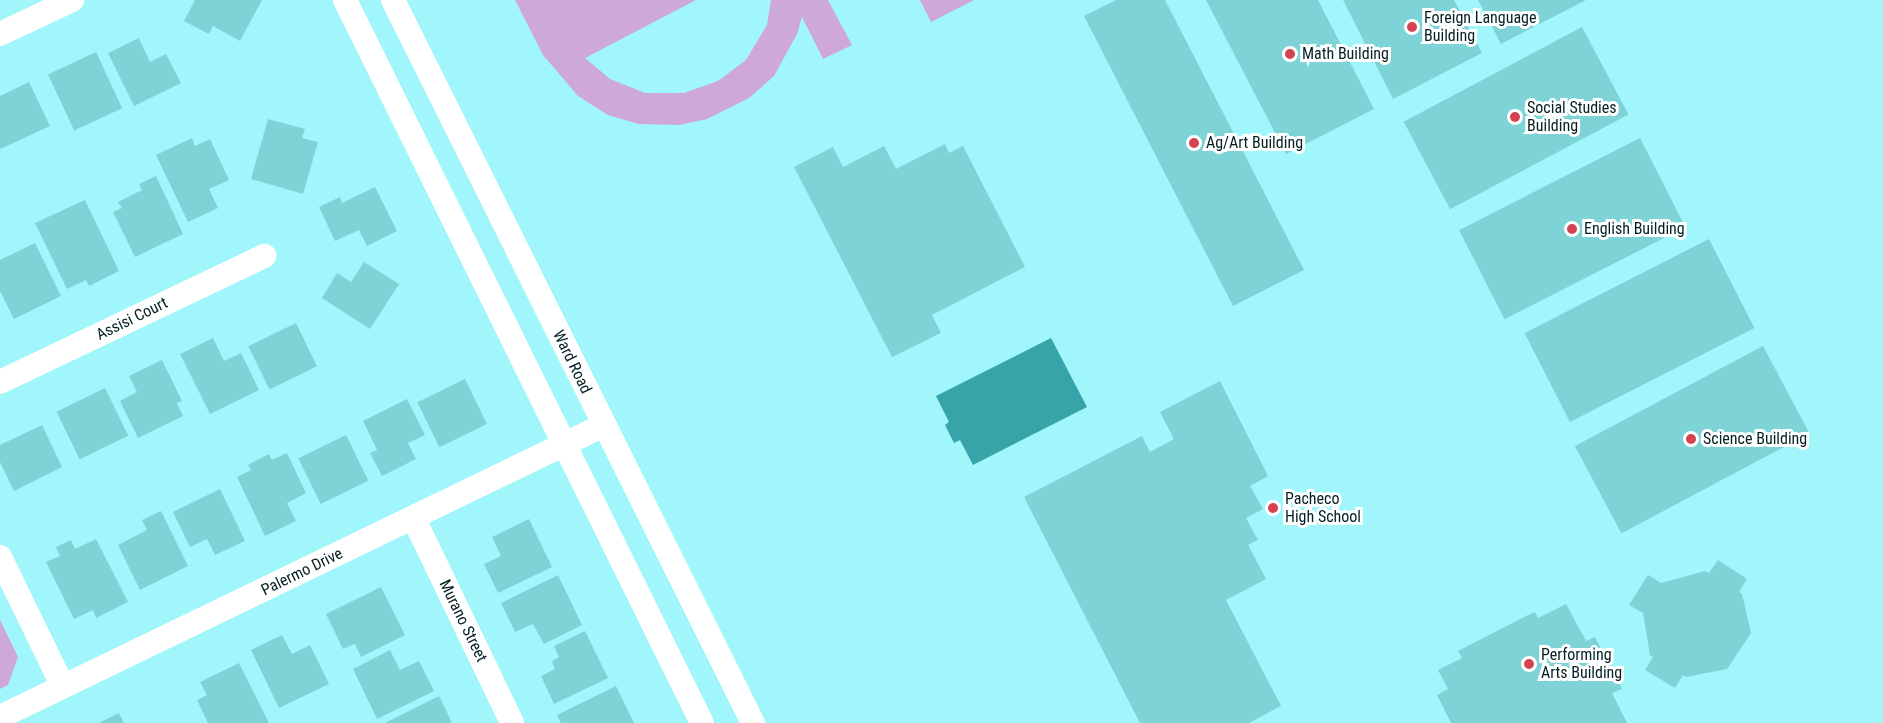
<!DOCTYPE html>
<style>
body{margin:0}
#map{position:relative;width:1883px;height:723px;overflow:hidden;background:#a0f6fa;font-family:"Roboto Condensed",sans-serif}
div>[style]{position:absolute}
.green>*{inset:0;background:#cea8d6}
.water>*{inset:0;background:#37a4a9}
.building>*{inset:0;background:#7ed3d7;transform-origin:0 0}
.street>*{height:24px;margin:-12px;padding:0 12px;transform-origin:12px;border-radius:12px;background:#fff}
.dots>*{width:16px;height:16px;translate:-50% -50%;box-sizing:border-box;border:3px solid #fff;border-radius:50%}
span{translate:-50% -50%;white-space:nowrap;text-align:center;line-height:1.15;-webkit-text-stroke:6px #fff;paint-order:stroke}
.poi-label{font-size:16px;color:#031f20}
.left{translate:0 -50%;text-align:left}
.street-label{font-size:16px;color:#031f20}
</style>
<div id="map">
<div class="green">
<i style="clip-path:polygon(515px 0,696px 0,585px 58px,610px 79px,645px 93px,684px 93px,718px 81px,746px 60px,767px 25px,771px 0,828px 0,852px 45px,823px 59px,802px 17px,797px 34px,774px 76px,749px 98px,707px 119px,679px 125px,638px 124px,608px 115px,578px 96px,543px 55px)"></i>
<i style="clip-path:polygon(920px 0,974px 0,931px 22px)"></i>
<i style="clip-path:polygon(0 620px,18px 657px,8px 685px,0 689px)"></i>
</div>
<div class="water">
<i style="clip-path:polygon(1051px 338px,1087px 407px,973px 465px,960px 440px,954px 443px,945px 425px,949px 422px,936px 396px)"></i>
</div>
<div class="building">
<i style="clip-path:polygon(195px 0,262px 0,240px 41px,213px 26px,209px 34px,184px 21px)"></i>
<i style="clip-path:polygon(1116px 0,1165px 0,1304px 270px,1233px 306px,1084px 16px)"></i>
<i style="clip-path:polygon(1206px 0,1318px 0,1374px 109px,1286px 154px)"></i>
<i style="clip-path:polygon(1343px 0,1454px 0,1482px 53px,1393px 99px)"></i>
<i style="clip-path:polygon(1478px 0,1586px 0,1501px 44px)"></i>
<i style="left:1582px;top:27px;width:99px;height:202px;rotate:62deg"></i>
<i style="clip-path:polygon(139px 38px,150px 62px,166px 54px,181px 83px,134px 106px,108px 53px)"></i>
<i style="left:96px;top:52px;width:62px;height:53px;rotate:65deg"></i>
<i style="clip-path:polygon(29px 82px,50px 126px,0 149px,0 96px)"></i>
<i style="clip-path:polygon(268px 119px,305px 129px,302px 138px,318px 142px,303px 194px,251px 179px)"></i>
<i style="clip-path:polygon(192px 138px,195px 146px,210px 139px,229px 180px,209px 189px,218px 208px,188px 222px,156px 155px)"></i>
<i style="left:1640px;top:138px;width:100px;height:203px;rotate:63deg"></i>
<i style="clip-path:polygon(945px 144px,949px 153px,963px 146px,1025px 267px,932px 315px,941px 333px,892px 357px,794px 167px,833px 147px,843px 167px,884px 146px,896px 169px)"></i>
<i style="clip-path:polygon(156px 176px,183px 234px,135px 257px,113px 212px,122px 208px,118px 202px,142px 190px,139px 184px)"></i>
<i style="clip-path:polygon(375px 187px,397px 231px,367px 246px,359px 230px,335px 241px,319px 207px,340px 197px,342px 203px)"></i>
<i style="clip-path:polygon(85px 200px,119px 271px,89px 286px,86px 280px,67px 289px,35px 223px)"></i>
<i style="left:1709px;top:239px;width:100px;height:207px;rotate:63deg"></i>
<i style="clip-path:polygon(35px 243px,61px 296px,14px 319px,0 291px,0 260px)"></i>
<i style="clip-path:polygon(364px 262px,399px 284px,370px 329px,322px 298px,337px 273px,351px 282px)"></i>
<i style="left:296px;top:323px;width:48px;height:53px;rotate:64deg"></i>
<i style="clip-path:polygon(213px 338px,224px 361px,241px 353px,259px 390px,210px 414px,180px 354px)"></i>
<i style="left:1763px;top:346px;width:99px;height:213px;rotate:62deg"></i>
<i style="clip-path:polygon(162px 360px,182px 401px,177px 403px,183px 416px,138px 438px,120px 401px,137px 392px,129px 376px)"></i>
<i style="left:465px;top:379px;width:50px;height:53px;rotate:64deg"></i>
<i style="clip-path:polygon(1220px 381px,1268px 476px,1250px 486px,1263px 509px,1246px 518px,1258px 540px,1248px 545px,1266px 579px,1226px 600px,1281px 706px,1249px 723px,1140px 723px,1024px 497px,1142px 436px,1150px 452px,1174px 439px,1160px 412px)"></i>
<i style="left:105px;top:388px;width:53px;height:54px;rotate:64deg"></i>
<i style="clip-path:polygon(407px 399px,425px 435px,408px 443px,416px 459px,382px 476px,370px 453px,377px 450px,363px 421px)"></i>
<i style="clip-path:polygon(42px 425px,62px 467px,14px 491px,0 462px,0 445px)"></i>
<i style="left:346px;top:435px;width:51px;height:53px;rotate:64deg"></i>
<i style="clip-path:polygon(287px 453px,306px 493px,287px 503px,296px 521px,265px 536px,237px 477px,251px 470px,248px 465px,269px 454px,272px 460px)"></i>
<i style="clip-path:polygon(220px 489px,245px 541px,215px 555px,207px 539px,190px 547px,173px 512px)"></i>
<i style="clip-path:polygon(161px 511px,188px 566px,140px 590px,118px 545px,147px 530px,142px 520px)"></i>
<i style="clip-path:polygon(529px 519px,552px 567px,498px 593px,484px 564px,501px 556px,492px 537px)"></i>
<i style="clip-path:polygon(96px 539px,128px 602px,96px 618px,93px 610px,74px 619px,46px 562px,60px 556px,56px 547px,71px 540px,75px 549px)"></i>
<i style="clip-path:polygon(1718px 560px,1747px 579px,1739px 592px,1742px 594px,1751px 633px,1727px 669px,1686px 677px,1683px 675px,1675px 688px,1645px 670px,1653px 657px,1650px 655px,1643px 613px,1629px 605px,1648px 575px,1661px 583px,1705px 571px,1709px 573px)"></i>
<i style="clip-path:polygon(558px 575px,582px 625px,544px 644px,533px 624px,515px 632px,501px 603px)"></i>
<i style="clip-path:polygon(381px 587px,405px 635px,361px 657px,355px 644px,343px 649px,326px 614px)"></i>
<i style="clip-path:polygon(1566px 604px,1586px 641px,1595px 637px,1622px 689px,1612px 693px,1627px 723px,1451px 723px,1437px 695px,1448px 689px,1438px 670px,1462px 658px,1458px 651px,1526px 616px,1535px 612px,1538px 618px)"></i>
<i style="clip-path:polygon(585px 631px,608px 678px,554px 704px,541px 676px,555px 669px,552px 661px,559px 657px,554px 646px)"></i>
<i style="clip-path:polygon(282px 635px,292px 654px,310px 645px,329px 684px,279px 708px,251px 650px)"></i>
<i style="clip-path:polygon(390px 650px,400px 670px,419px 661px,434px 691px,377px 719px,353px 669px)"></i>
<i style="clip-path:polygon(239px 663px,269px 723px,208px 723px,197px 700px,207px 695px,200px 682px)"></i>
<i style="clip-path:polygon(616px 686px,634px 723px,561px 723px,557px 715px)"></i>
<i style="clip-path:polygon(439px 696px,452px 723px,385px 723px)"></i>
<i style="clip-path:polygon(119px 713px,124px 723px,99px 723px)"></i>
</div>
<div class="street">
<i style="left:345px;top:0;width:806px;rotate:63.72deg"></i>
<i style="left:393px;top:0;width:808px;rotate:63.53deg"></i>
<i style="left:0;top:34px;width:80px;rotate:-25.3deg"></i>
<i style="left:0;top:382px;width:293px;rotate:-25.5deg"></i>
<i style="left:414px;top:519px;width:226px;rotate:64.3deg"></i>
<i style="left:0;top:557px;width:144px;rotate:64.1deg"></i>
<i style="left:0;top:717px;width:671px;rotate:-25.8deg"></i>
</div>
<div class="dots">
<i style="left:1412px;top:27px;background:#d4434f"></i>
<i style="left:1290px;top:54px;background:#d4434f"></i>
<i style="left:1515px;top:117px;background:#d4434f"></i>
<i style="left:1194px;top:143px;background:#d4434f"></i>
<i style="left:1572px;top:229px;background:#d4434f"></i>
<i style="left:1691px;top:439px;background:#d4434f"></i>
<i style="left:1273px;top:508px;background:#d4434f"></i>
<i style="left:1529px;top:664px;background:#d4434f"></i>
</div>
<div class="poi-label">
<span class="left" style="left:1424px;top:27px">Foreign Language<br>Building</span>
<span class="left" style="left:1302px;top:54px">Math Building</span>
<span class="left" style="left:1527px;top:117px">Social Studies<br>Building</span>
<span class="left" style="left:1206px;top:143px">Ag/Art Building</span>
<span class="left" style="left:1584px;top:229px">English Building</span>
<span class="left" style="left:1703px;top:439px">Science Building</span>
<span class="left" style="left:1285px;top:508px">Pacheco<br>High School</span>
<span class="left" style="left:1541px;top:664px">Performing<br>Arts Building</span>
</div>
<div class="street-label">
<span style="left:132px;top:319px;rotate:-26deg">Assisi Court</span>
<span style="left:572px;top:362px;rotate:64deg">Ward Road</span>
<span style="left:302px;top:572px;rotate:-26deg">Palermo Drive</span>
<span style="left:463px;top:621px;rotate:64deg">Murano Street</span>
</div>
</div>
